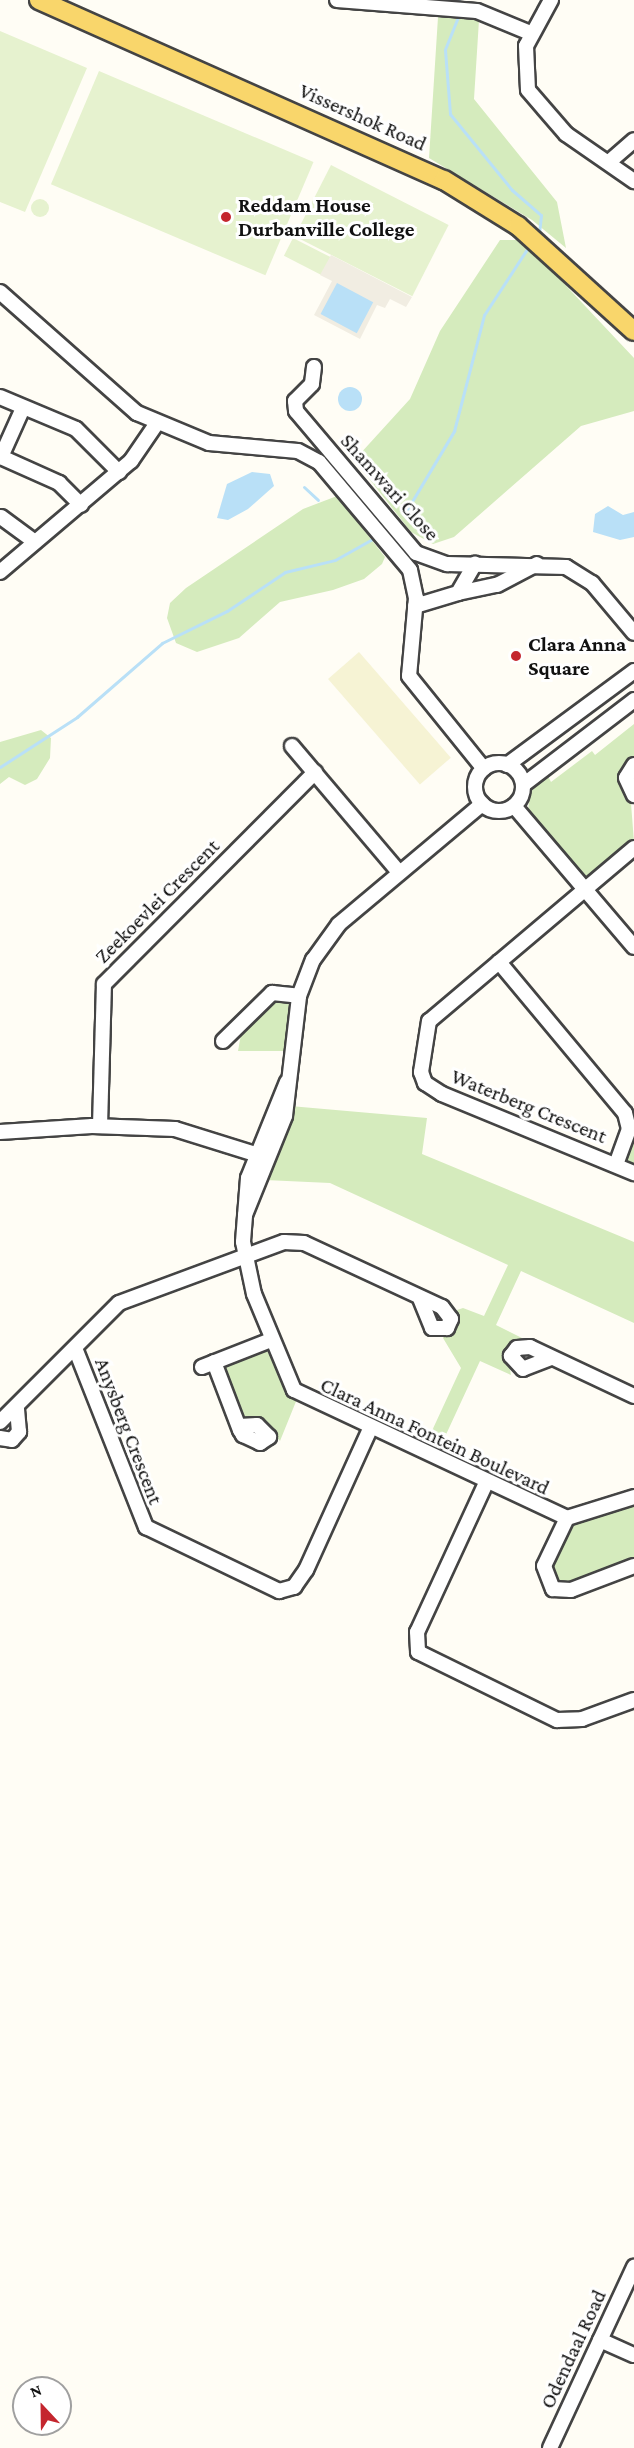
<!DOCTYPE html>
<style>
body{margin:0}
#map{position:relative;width:634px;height:2448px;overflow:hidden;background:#fffdf5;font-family:"Crimson Pro",serif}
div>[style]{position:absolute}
.farmland>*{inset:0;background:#f6f3d4;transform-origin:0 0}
.green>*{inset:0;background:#d5ebbd}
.pitch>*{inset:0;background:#e6f2cf;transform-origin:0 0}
.round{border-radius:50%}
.plaza>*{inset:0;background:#f1ede2}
.water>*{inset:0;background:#b9e0f7;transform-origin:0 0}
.stream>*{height:3px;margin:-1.5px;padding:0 1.5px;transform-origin:1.5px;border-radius:1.5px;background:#b9e0f7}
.roads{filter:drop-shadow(2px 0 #444) drop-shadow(-2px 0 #444) drop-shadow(0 2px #444) drop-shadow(0 -2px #444)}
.minor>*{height:14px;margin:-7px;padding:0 7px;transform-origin:7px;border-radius:7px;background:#fff}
.minor>.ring{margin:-7px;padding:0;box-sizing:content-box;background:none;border:14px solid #fff;border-radius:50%}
.major>*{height:18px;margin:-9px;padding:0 9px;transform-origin:9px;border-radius:9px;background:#f9d66b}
.dots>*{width:16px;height:16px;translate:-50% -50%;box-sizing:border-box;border:3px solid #fff;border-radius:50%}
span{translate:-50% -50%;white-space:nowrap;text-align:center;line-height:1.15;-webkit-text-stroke:6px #fff;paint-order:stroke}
.street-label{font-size:21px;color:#111}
.poi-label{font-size:21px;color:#111;font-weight:700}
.left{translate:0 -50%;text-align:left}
.north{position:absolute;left:12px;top:2376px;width:60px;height:60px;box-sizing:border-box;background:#fff;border:2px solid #a0a0a0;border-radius:50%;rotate:338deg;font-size:16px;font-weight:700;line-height:24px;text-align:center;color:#111}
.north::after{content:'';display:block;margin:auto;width:21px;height:27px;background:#c4262e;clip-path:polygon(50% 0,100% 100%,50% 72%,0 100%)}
</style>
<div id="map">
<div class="farmland">
<i style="left:359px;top:652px;width:140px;height:41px;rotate:49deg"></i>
</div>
<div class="green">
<i style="clip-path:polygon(438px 17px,479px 20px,474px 99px,557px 202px,566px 248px,532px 220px,429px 158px)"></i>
<i style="clip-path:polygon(500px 240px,523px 240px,634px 358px,634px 411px,581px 426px,454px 537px,433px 544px,411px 532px,363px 471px,359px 455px,410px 399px,440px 331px)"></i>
<i style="clip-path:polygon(337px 496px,385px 557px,382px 564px,364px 579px,333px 590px,280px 602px,239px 638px,197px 652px,176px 643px,167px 618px,170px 603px,186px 588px,303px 509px)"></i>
<i style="clip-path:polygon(634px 724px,634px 760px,628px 765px,634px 842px,592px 877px,584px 877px,528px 812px,530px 791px,547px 774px,551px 782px,592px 751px,595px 755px)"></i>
<i style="clip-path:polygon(41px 730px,51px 738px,50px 758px,37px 779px,25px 785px,9px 777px,0 784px,0 742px)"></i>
<i style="clip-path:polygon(272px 999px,291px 1002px,286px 1051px,238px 1051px,242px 1029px)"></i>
<i style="clip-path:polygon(290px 1106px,427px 1118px,422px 1154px,634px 1242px,634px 1323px,521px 1271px,496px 1325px,522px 1338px,509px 1363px,511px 1375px,480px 1361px,437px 1454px,424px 1448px,461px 1368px,443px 1338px,454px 1311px,463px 1308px,484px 1316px,508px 1265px,330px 1183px,265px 1180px,289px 1127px)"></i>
<i style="clip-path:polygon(634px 1138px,634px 1167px,625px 1157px)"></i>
<i style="clip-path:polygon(266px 1349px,297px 1399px,280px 1441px,267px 1425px,242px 1420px,223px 1369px,226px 1363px)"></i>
<i style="clip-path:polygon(634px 1501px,634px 1562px,560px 1587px,547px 1573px,572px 1523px)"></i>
</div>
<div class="pitch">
<i style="clip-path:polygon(0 31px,87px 68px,25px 212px,0 202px)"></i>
<i style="left:99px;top:71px;width:233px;height:123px;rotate:23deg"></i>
<i style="left:331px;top:165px;width:132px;height:80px;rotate:27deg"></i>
<i class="round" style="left:31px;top:199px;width:18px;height:18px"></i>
<i style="left:293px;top:238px;width:42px;height:20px;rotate:27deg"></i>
</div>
<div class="plaza">
<i style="clip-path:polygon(331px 255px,412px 297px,406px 307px,390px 299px,385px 308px,377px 305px,360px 339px,314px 315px,332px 281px,320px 275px)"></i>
</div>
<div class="water">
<i style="left:337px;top:283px;width:41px;height:35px;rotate:28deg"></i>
<i class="round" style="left:338px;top:387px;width:24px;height:24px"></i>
<i style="clip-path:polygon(252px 472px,270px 474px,274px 486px,248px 509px,228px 520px,217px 518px,227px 484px)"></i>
<i style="clip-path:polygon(608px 506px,623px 515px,634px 512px,634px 537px,620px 540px,593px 532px,595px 514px)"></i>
</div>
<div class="stream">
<i style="left:458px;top:2px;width:2px;rotate:-63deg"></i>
<i style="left:458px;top:17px;width:35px;rotate:112deg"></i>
<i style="left:445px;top:50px;width:64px;rotate:85.5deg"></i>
<i style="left:450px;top:114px;width:98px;rotate:50.8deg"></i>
<i style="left:512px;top:190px;width:38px;rotate:41deg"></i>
<i style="left:541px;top:215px;width:18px;rotate:96deg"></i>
<i style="left:304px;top:487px;width:19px;rotate:43deg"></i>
<i style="left:405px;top:513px;width:96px;rotate:-59.1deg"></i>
<i style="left:454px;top:431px;width:120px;rotate:-75.5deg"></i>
<i style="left:484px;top:315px;width:82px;rotate:-56.9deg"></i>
<i style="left:0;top:767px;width:92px;rotate:-33deg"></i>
<i style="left:77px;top:717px;width:113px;rotate:-41deg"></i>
<i style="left:162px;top:643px;width:72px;rotate:-26.2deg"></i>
<i style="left:227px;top:611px;width:70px;rotate:-33.9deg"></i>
<i style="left:285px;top:572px;width:51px;rotate:-13.5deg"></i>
<i style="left:335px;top:560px;width:47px;rotate:-29.3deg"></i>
</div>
<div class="roads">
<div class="minor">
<i style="left:337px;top:0;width:140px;rotate:4.5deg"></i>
<i style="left:477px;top:11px;width:57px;rotate:22.5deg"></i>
<i style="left:551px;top:0;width:52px;rotate:118.5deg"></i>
<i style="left:526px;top:46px;width:44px;rotate:87.4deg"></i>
<i style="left:528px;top:90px;width:58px;rotate:49.2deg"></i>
<i style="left:566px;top:134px;width:83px;rotate:34.7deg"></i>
<i style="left:609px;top:162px;width:33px;rotate:-41deg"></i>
<i style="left:0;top:292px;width:183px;rotate:41.5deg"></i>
<i style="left:137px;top:413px;width:78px;rotate:22.6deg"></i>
<i style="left:209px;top:443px;width:89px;rotate:5.1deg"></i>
<i style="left:298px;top:451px;width:24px;rotate:28deg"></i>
<i style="left:319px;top:462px;width:141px;rotate:49.9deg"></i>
<i style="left:410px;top:570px;width:29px;rotate:78deg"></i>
<i style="left:416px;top:598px;width:78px;rotate:95.1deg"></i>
<i style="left:409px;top:676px;width:119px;rotate:51.1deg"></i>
<i style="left:314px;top:367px;width:17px;rotate:97deg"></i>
<i style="left:312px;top:384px;width:24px;rotate:135deg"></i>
<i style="left:295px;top:401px;width:10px;rotate:84deg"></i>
<i style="left:296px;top:411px;width:186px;rotate:49.8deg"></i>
<i style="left:416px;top:553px;width:33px;rotate:20deg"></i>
<i style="left:447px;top:564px;width:119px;rotate:1.4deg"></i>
<i style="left:566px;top:567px;width:31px;rotate:32deg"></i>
<i style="left:592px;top:583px;width:65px;rotate:50deg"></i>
<i style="left:0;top:397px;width:82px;rotate:22.8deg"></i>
<i style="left:76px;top:429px;width:61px;rotate:45deg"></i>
<i style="left:23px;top:408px;width:54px;rotate:114.2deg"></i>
<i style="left:1px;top:457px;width:64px;rotate:24.1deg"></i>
<i style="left:59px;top:483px;width:31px;rotate:45deg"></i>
<i style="left:1px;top:517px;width:42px;rotate:36.3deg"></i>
<i style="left:0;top:572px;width:172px;rotate:-40.3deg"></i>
<i style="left:131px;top:461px;width:46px;rotate:-55.6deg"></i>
<i style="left:458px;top:593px;width:40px;rotate:-12deg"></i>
<i style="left:497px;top:585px;width:45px;rotate:-27.7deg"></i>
<i style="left:415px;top:606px;width:45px;rotate:-16.8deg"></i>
<i style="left:458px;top:593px;width:34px;rotate:-60deg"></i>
<i style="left:292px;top:746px;width:165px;rotate:49.7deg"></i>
<i class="ring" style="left:475px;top:763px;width:34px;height:34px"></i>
<i style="left:507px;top:765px;width:158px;rotate:-36.5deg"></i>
<i style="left:634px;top:765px;width:15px;rotate:122deg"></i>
<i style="left:626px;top:778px;width:19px;rotate:65deg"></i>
<i style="left:523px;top:785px;width:140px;rotate:-37.4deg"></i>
<i style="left:514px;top:806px;width:185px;rotate:49.6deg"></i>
<i style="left:634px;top:848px;width:268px;rotate:139.8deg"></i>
<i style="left:429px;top:1021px;width:52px;rotate:98.9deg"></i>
<i style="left:421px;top:1072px;width:12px;rotate:70deg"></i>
<i style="left:425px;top:1083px;width:20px;rotate:33deg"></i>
<i style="left:442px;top:1094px;width:208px;rotate:22.4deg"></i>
<i style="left:499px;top:962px;width:197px;rotate:50.2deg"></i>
<i style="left:625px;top:1113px;width:16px;rotate:76deg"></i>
<i style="left:629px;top:1129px;width:38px;rotate:110deg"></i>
<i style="left:223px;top:1041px;width:69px;rotate:-44.4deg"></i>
<i style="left:272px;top:993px;width:27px;rotate:6deg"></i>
<i style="left:287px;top:1082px;width:104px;rotate:112.1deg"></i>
<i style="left:248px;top:1178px;width:64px;rotate:94.5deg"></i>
<i style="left:243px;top:1242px;width:53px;rotate:78.1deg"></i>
<i style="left:254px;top:1294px;width:104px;rotate:67.4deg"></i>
<i style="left:294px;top:1390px;width:302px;rotate:25.1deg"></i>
<i style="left:567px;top:1518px;width:70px;rotate:-17.4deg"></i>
<i style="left:100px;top:1126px;width:142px;rotate:-88.4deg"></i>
<i style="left:104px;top:984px;width:299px;rotate:-45.1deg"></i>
<i style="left:0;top:1132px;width:92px;rotate:-3.7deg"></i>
<i style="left:92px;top:1126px;width:83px;rotate:2.1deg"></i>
<i style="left:175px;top:1129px;width:94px;rotate:17.3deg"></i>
<i style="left:245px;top:1215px;width:107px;rotate:-68deg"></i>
<i style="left:285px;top:1116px;width:121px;rotate:-83.3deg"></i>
<i style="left:299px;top:996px;width:39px;rotate:-69deg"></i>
<i style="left:313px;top:960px;width:44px;rotate:-54.2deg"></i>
<i style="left:339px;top:924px;width:187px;rotate:-40deg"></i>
<i style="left:75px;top:1348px;width:193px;rotate:68.4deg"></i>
<i style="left:146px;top:1527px;width:148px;rotate:25.7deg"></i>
<i style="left:279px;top:1591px;width:16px;rotate:-15deg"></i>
<i style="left:294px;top:1587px;width:21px;rotate:-55deg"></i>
<i style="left:306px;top:1570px;width:155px;rotate:-65.6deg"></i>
<i style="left:551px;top:1358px;width:30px;rotate:159deg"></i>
<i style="left:523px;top:1369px;width:18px;rotate:-133deg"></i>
<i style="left:511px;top:1356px;width:10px;rotate:-53deg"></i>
<i style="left:517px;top:1348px;width:13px;rotate:-4deg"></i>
<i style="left:530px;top:1347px;width:115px;rotate:25.2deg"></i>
<i style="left:214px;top:1362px;width:73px;rotate:69.1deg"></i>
<i style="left:240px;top:1430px;width:6px;rotate:59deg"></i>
<i style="left:243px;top:1435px;width:19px;rotate:25deg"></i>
<i style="left:260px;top:1443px;width:11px;rotate:-34deg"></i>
<i style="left:269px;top:1437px;width:17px;rotate:-135deg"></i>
<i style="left:257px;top:1425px;width:18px;rotate:177deg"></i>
<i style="left:202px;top:1367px;width:74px;rotate:-21.4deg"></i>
<i style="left:0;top:1422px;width:168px;rotate:-45deg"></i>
<i style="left:119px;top:1303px;width:176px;rotate:-20.3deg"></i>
<i style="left:284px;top:1242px;width:20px;rotate:3deg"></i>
<i style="left:304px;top:1243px;width:152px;rotate:24.9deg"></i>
<i style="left:442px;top:1307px;width:15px;rotate:53deg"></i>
<i style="left:451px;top:1319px;width:10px;rotate:114deg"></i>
<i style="left:447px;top:1328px;width:15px;rotate:180deg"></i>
<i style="left:432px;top:1328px;width:31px;rotate:-112deg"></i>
<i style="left:0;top:1438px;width:12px;rotate:9deg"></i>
<i style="left:12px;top:1440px;width:11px;rotate:-49deg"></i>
<i style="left:19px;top:1432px;width:25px;rotate:-95deg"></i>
<i style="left:486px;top:1483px;width:164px;rotate:114.8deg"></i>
<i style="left:417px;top:1632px;width:20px;rotate:87deg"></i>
<i style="left:418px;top:1652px;width:155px;rotate:26.1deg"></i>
<i style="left:557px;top:1720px;width:25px;rotate:-2deg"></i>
<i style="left:582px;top:1719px;width:55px;rotate:-20.1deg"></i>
<i style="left:567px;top:1518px;width:53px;rotate:115.6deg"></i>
<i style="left:544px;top:1566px;width:25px;rotate:69deg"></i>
<i style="left:553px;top:1589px;width:18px;rotate:3deg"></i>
<i style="left:571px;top:1590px;width:67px;rotate:-20.9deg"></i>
<i style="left:600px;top:2340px;width:37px;rotate:24deg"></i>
<i style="left:550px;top:2448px;width:200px;rotate:-65.1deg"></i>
</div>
<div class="major">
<i style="left:39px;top:0;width:443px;rotate:24deg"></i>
<i style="left:444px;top:180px;width:87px;rotate:31.9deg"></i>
<i style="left:518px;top:226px;width:156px;rotate:42.2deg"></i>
</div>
</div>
<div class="dots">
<i style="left:226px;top:217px;background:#c4262e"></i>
<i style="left:516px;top:656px;background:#c4262e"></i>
</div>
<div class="street-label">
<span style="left:363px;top:117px;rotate:24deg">Vissershok Road</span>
<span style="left:390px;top:487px;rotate:48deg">Shamwari Close</span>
<span style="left:157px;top:901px;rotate:-45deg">Zeekoevlei Crescent</span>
<span style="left:529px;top:1106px;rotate:22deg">Waterberg Crescent</span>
<span style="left:129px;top:1431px;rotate:69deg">Anysberg Crescent</span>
<span style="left:435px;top:1436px;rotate:25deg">Clara Anna Fontein Boulevard</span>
<span style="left:573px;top:2349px;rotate:-65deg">Odendaal Road</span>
</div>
<div class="poi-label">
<span class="left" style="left:238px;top:217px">Reddam House<br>Durbanville College</span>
<span class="left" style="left:528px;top:656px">Clara Anna<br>Square</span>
</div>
<div class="north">N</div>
</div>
